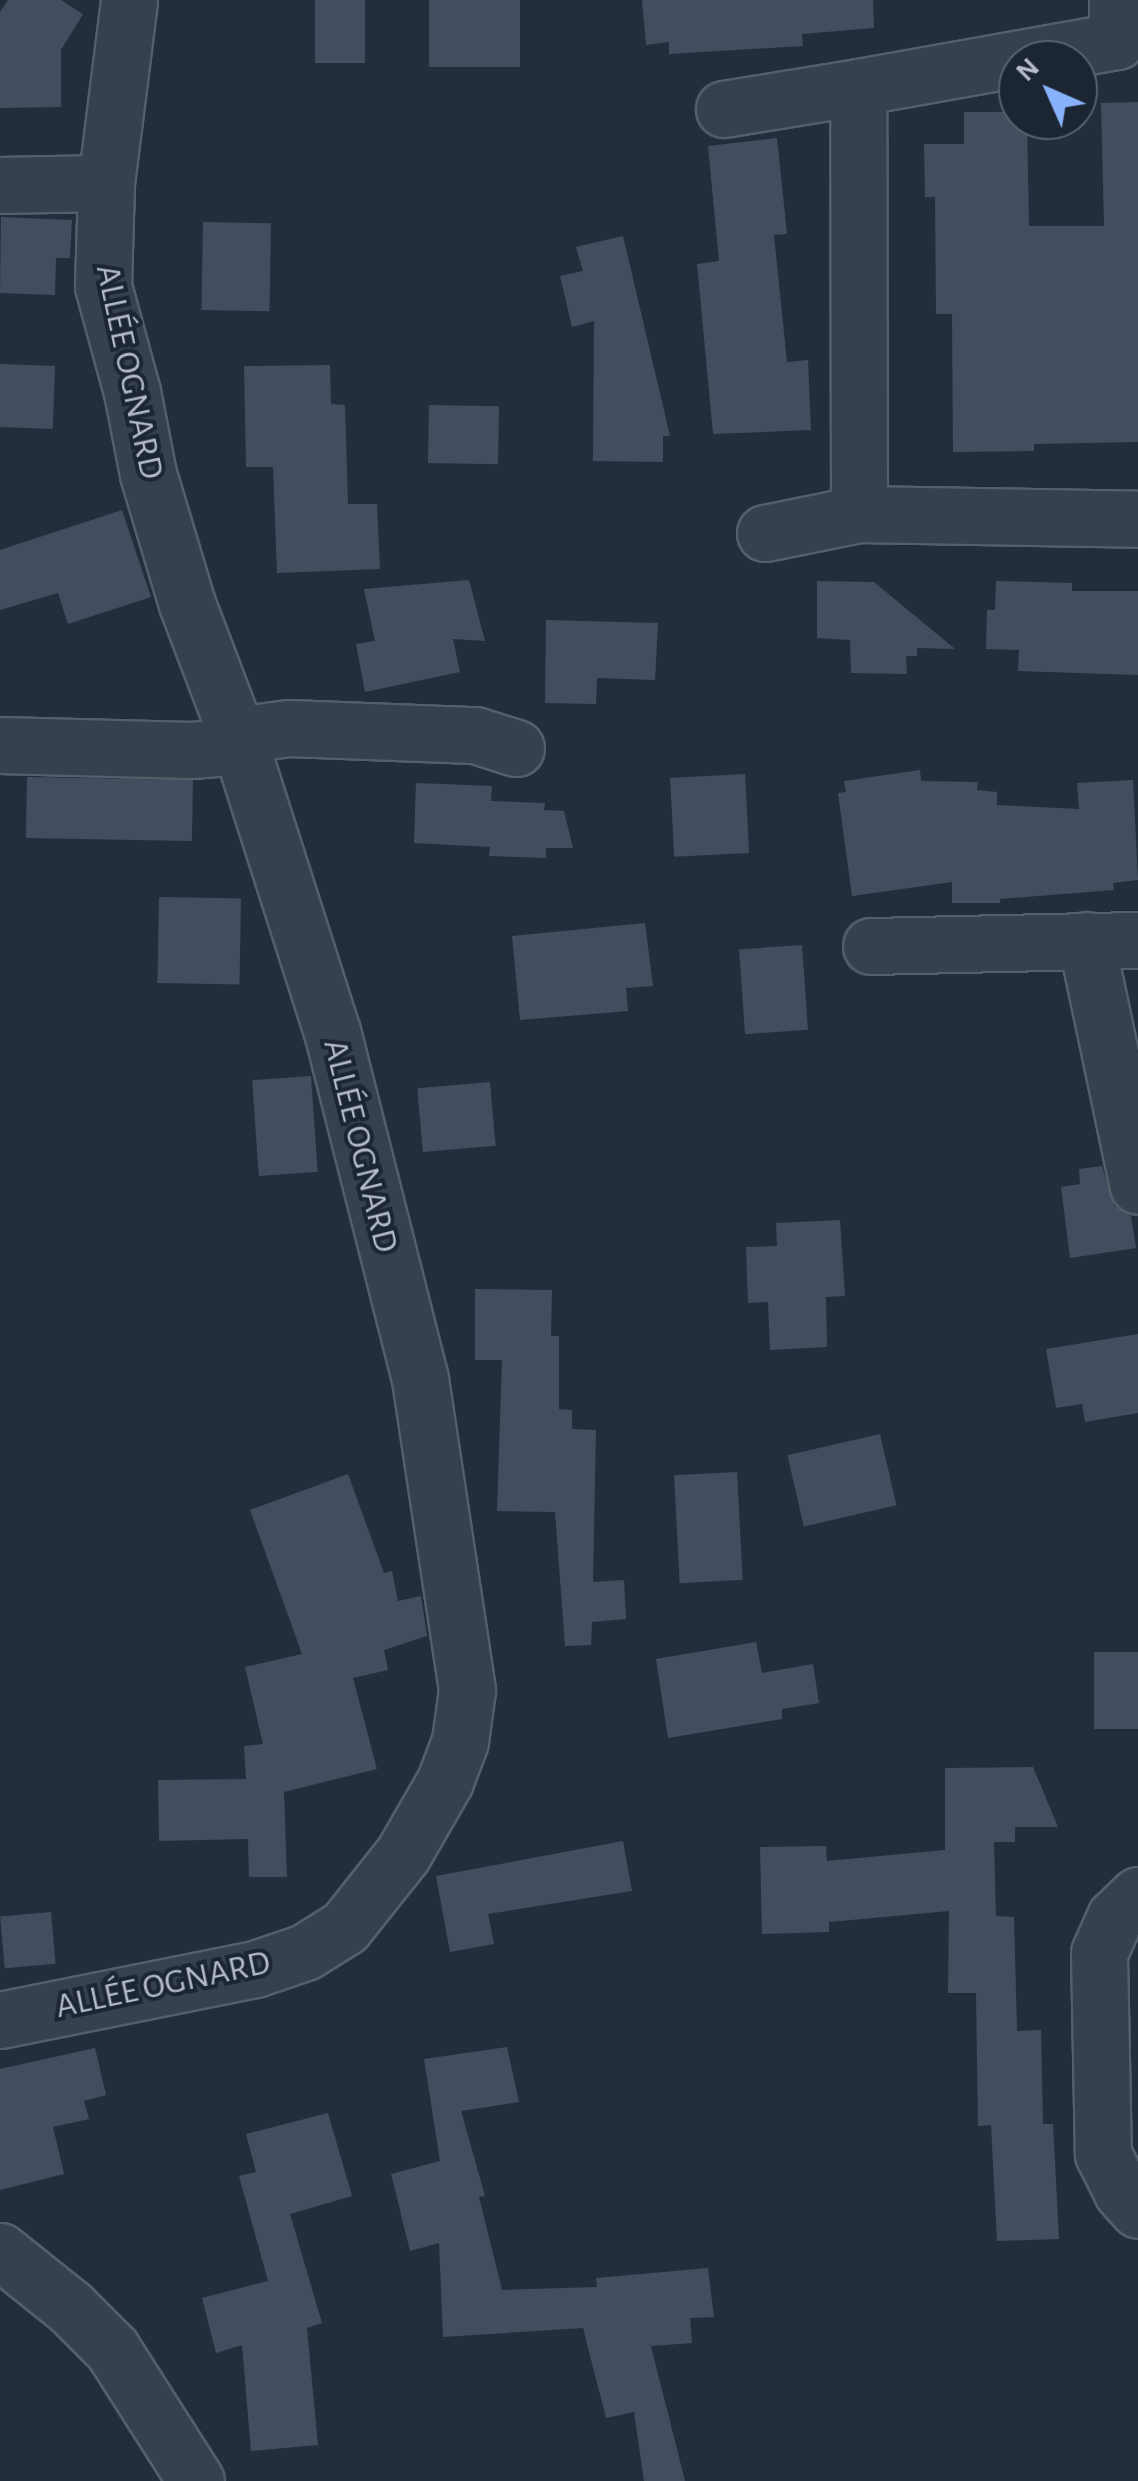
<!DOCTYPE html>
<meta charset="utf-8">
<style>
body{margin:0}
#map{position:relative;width:1138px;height:2481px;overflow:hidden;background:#232e3d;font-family:"Alegreya Sans",sans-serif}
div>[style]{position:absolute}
.building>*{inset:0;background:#424e5f;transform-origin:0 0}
.roads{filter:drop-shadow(2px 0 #555e6b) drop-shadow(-2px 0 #555e6b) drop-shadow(0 2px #555e6b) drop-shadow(0 -2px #555e6b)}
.minor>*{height:55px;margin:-27.5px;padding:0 27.5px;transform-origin:27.5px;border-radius:27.5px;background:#37404d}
span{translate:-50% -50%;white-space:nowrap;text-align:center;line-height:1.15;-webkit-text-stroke:8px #1c2532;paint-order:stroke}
.street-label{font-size:35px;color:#b3bbc8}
.north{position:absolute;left:998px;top:40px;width:100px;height:100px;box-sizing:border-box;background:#1c2532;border:2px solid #58616e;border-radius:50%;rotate:315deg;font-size:28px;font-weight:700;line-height:40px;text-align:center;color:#b3bbc8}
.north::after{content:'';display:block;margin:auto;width:35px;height:45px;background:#87b2f9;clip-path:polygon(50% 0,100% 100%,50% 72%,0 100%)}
</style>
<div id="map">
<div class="building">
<i style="clip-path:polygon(8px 0,61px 0,83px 14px,61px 50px,61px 107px,0 108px,0 12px)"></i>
<i style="left:315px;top:0;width:50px;height:63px"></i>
<i style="left:429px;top:0;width:91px;height:67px"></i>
<i style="clip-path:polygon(642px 0,873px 0,874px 28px,802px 34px,803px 46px,669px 54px,669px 42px,646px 45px)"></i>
<i style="clip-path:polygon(1138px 102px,1138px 442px,1034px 444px,1034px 451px,953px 452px,952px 314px,936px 314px,935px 197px,925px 197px,924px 144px,964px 144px,964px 112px,1018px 112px,1018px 120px,1027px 120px,1029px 226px,1104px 226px,1101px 103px)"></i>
<i style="clip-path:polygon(777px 138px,787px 234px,774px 235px,787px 362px,808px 360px,811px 430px,713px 434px,697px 264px,719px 261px,708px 146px)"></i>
<i style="clip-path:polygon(1px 217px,72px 220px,70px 258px,56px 258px,55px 295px,0 293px)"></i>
<i style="left:203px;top:222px;width:68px;height:88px;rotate:1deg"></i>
<i style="clip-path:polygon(623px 236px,670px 436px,663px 436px,663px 462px,593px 461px,594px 321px,572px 327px,560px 276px,583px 271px,576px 247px)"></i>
<i style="left:0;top:364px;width:55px;height:63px;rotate:2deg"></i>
<i style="clip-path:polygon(330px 365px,331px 404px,345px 405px,348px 504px,377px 504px,380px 569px,277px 573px,273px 467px,246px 467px,244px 366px)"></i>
<i style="left:429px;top:405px;width:70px;height:58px;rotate:1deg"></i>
<i style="clip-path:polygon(122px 510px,151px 597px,68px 624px,58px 593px,0 610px,0 550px)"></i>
<i style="clip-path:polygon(469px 580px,485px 641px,453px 639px,460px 672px,365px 692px,356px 644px,375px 641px,364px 589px)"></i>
<i style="clip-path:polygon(817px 581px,874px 582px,955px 649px,917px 648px,917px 656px,906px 656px,907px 674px,851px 673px,850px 640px,817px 638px)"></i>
<i style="clip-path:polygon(996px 581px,1072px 583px,1072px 591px,1138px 591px,1138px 675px,1018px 671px,1019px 650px,986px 649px,987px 610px,995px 610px)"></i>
<i style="clip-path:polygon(546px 620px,658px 623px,655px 680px,597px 678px,596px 704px,545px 703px)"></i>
<i style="clip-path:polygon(920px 770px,921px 781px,978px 782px,977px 790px,997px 792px,997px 805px,1079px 809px,1077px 783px,1133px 780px,1138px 880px,1113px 883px,1114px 890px,1000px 899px,1000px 903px,952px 903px,952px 882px,852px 896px,838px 793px,846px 792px,844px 781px)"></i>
<i style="left:745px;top:774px;width:79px;height:75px;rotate:87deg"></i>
<i style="left:27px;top:777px;width:166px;height:61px;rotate:1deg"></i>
<i style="clip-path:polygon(416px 783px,492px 786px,491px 801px,545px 803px,544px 810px,564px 811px,573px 848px,546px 848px,546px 858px,489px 856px,490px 847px,414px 843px)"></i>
<i style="left:159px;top:897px;width:82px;height:86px;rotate:1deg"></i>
<i style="clip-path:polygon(645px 923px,653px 986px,626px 988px,628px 1011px,520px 1020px,512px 936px)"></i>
<i style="left:802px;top:945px;width:85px;height:63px;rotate:86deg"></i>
<i style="left:311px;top:1076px;width:96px;height:59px;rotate:86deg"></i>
<i style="left:490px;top:1082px;width:64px;height:73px;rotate:85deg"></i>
<i style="clip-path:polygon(1102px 1166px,1114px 1206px,1131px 1216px,1136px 1248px,1070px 1258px,1061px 1187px,1080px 1184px,1079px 1169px)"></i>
<i style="clip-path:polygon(840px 1220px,845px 1296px,826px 1297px,827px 1347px,770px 1350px,768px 1302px,748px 1303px,746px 1247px,777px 1246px,776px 1223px)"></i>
<i style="clip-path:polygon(475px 1289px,552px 1290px,551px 1336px,559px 1336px,559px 1409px,572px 1410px,572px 1429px,596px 1430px,593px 1582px,624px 1580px,626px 1619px,592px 1622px,591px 1645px,565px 1646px,555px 1512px,497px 1511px,502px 1360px,475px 1360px)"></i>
<i style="clip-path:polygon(1138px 1334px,1138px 1413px,1085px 1422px,1082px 1404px,1056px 1408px,1046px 1349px)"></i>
<i style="left:880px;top:1434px;width:73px;height:95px;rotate:77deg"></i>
<i style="left:737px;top:1472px;width:108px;height:63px;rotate:87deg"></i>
<i style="clip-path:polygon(348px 1474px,384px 1573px,392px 1571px,398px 1601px,421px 1596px,427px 1636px,384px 1650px,388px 1670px,353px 1678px,377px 1769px,284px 1792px,287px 1877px,249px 1877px,248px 1839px,159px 1841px,158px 1780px,246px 1779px,244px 1746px,263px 1744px,245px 1667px,302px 1654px,250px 1510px)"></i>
<i style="clip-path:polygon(756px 1642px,762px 1673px,813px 1664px,819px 1703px,782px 1709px,782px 1719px,668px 1738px,656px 1659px)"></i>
<i style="left:1138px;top:1652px;width:77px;height:44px;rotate:90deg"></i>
<i style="clip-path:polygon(1033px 1767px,1058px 1827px,1015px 1827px,1015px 1842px,994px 1842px,996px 1916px,1014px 1917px,1017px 2031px,1041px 2030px,1043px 2124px,1053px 2124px,1059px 2239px,997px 2241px,991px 2125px,978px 2126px,976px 1993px,948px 1993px,949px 1911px,829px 1922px,829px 1932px,762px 1934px,760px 1847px,826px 1846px,827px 1861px,945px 1850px,945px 1768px)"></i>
<i style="clip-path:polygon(623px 1841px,632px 1891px,488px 1914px,494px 1944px,450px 1952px,436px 1876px)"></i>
<i style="left:51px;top:1912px;width:52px;height:51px;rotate:85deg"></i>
<i style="clip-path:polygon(507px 2047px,519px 2102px,461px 2111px,485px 2196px,479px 2197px,502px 2290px,597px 2287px,596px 2278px,708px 2268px,714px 2317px,690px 2318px,692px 2343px,651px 2346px,685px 2481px,644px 2481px,634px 2412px,606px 2418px,583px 2328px,443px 2337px,439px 2243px,410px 2251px,391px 2174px,440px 2161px,424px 2059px)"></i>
<i style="clip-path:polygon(95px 2048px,106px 2095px,84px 2101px,89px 2119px,53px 2127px,64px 2174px,0 2190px,0 2069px)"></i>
<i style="clip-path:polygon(328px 2113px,352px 2196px,290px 2214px,322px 2323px,307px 2328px,318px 2445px,251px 2451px,242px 2345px,216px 2353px,202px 2298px,268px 2281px,239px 2176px,256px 2172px,246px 2134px)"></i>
</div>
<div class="roads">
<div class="minor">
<i style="left:724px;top:109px;width:136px;rotate:-9.3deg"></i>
<i style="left:0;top:185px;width:106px;rotate:-1.1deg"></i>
<i style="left:859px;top:514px;width:427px;rotate:-90.1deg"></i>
<i style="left:858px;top:87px;width:263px;rotate:-10.1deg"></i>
<i style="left:1117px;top:41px;width:41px;rotate:-90deg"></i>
<i style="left:765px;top:533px;width:96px;rotate:-11.4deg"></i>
<i style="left:859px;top:514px;width:279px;rotate:1deg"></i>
<i style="left:237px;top:735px;width:52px;rotate:-7.7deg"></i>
<i style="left:289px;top:728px;width:186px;rotate:2.2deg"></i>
<i style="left:475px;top:735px;width:43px;rotate:17.6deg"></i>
<i style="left:0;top:745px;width:191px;rotate:1.5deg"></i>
<i style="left:191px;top:750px;width:50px;rotate:-4.6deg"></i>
<i style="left:1086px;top:940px;width:251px;rotate:78.1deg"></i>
<i style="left:871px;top:946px;width:267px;rotate:-1.3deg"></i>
<i style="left:1138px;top:1895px;width:32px;rotate:136deg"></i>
<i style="left:1115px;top:1917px;width:39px;rotate:114deg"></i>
<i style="left:1099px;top:1953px;width:201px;rotate:88.9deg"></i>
<i style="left:1103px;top:2154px;width:42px;rotate:63.4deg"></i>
<i style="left:1122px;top:2192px;width:24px;rotate:48deg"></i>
<i style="left:0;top:2020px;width:260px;rotate:-11.3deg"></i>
<i style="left:255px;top:1969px;width:53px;rotate:-18.8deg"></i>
<i style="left:305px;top:1952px;width:47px;rotate:-32deg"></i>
<i style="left:345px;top:1927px;width:93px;rotate:-51.5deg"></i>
<i style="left:403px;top:1854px;width:84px;rotate:-60.1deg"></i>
<i style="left:445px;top:1781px;width:43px;rotate:-69.4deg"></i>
<i style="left:460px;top:1741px;width:51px;rotate:-82.2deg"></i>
<i style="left:467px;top:1690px;width:315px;rotate:-98.6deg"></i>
<i style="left:420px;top:1379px;width:358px;rotate:-104.2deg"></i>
<i style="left:332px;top:1032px;width:300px;rotate:-107.7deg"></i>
<i style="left:241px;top:746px;width:152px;rotate:-110.8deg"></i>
<i style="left:187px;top:604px;width:136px;rotate:-106.7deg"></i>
<i style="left:148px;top:474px;width:84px;rotate:-101deg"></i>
<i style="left:132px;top:392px;width:110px;rotate:-105.3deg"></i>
<i style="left:103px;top:286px;width:103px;rotate:-88.3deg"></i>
<i style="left:106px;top:183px;width:184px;rotate:-82.8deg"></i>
<i style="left:0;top:2251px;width:90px;rotate:38.7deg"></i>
<i style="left:70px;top:2307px;width:59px;rotate:45deg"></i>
<i style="left:112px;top:2349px;width:156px;rotate:57.5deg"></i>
</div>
</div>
<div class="street-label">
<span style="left:129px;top:372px;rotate:78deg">ALLÉE OGNARD</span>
<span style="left:360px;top:1146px;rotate:76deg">ALLÉE OGNARD</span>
<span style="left:163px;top:1985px;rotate:-12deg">ALLÉE OGNARD</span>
</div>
<div class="north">N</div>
</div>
